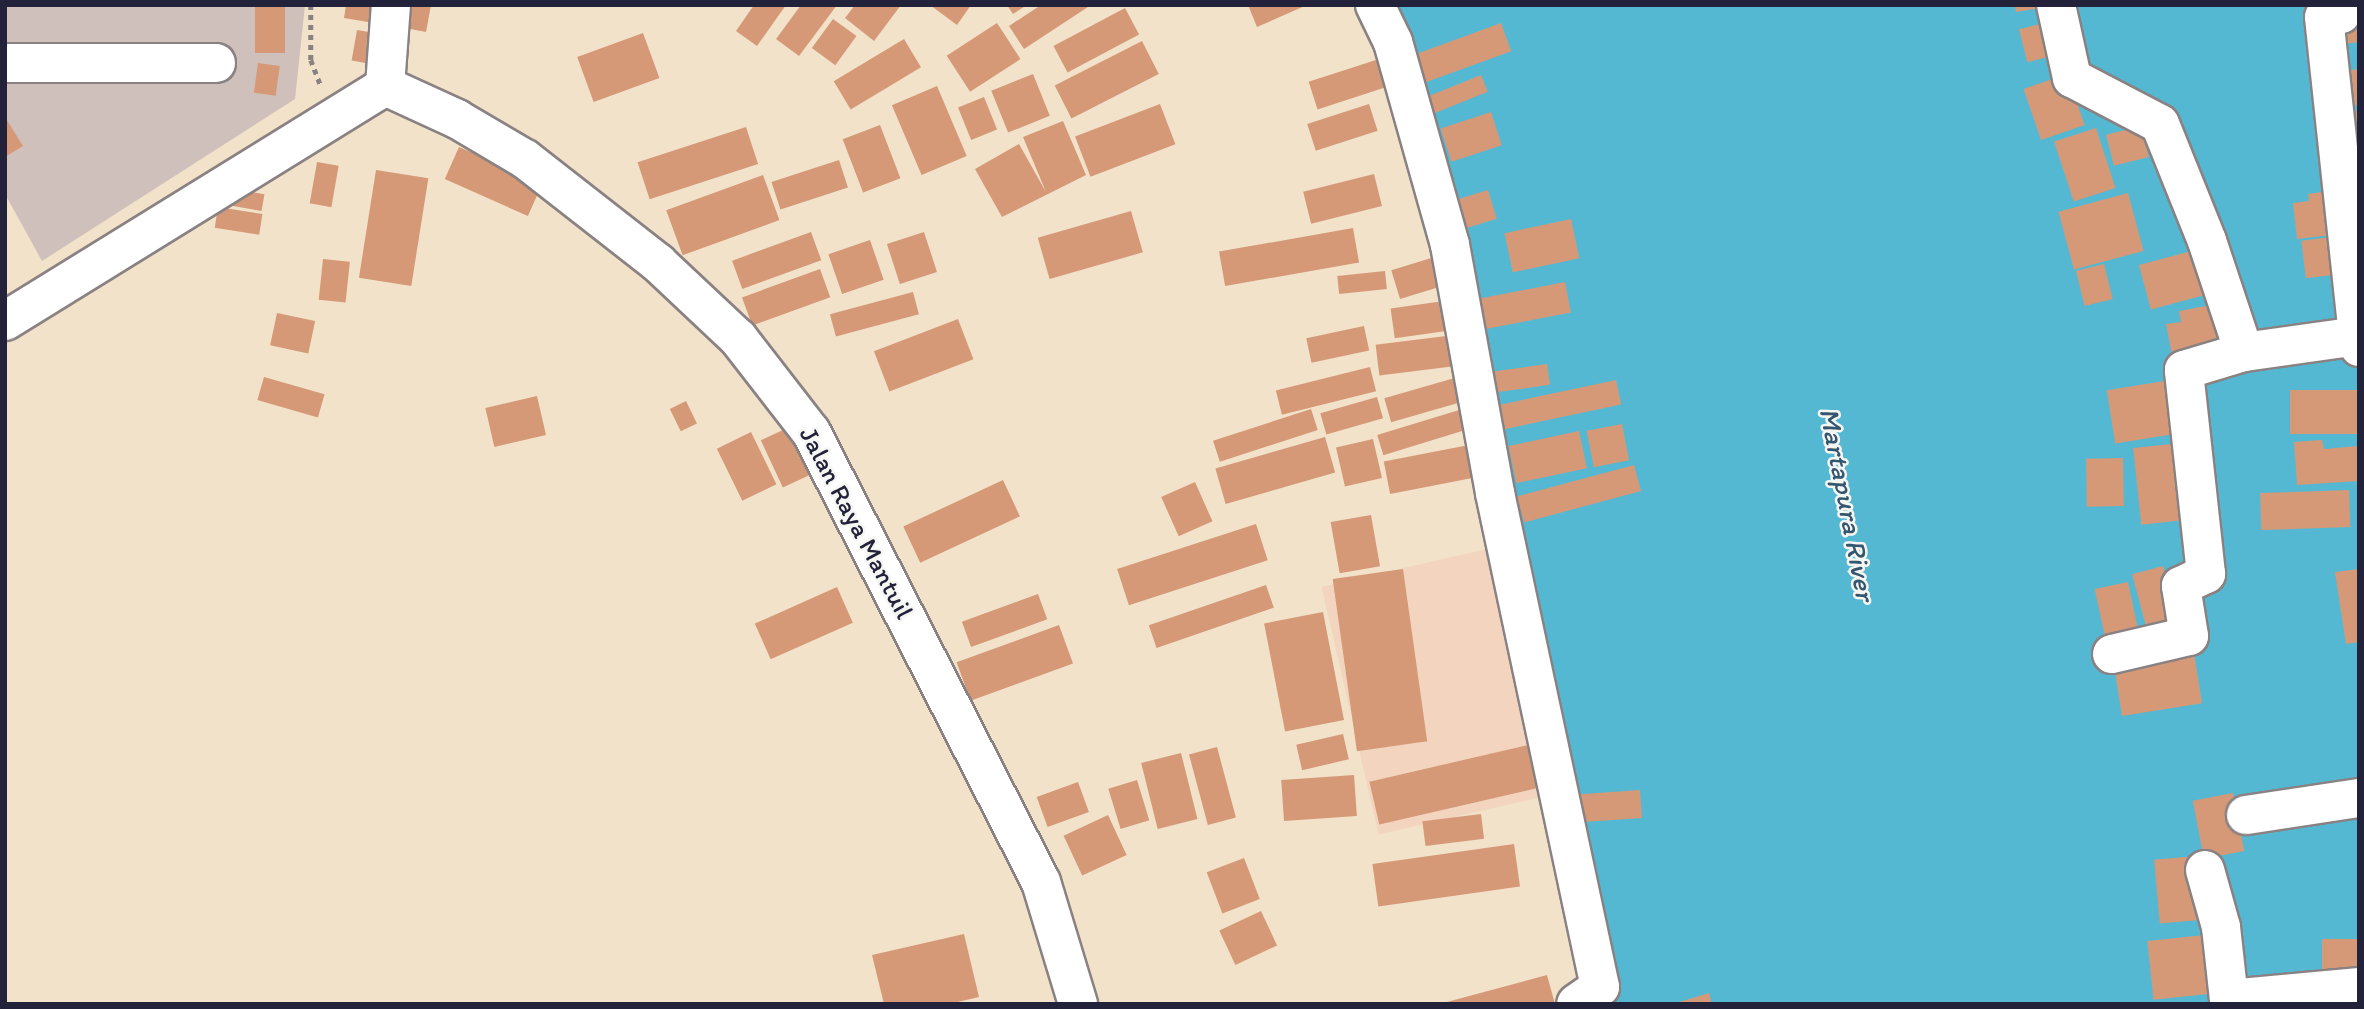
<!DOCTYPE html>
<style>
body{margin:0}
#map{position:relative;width:2364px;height:1009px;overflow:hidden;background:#f2e2ca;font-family:Itim,sans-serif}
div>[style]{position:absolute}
.built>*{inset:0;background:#f3d4bf;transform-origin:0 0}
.industrial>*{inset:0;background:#cfc0bb}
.water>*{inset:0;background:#55b8d3}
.building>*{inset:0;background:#d59977;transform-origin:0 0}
.path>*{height:4.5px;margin-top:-2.25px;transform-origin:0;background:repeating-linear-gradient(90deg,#8a8282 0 5px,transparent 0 10px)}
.roads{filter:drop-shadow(2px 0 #8a8282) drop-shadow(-2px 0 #8a8282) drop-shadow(0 2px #8a8282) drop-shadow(0 -2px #8a8282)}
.minor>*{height:38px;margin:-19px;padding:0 19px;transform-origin:19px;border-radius:19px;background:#fff}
span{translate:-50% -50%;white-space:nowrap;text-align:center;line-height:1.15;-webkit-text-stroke:5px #f6f6f2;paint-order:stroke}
.street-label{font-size:26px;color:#22223b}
.water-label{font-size:28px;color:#345670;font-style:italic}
.frame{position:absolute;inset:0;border:7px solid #22223b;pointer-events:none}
</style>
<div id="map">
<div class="built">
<i style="left:1495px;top:547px;width:254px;height:178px;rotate:77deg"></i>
</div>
<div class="industrial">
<i style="clip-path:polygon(5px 5px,305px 5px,295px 99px,42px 261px,5px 194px)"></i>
</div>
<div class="water">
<i style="clip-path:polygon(1390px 5px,2359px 5px,2359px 1004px,1606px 1004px)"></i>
</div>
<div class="building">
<i style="left:255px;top:5px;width:30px;height:48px"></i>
<i style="clip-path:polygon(346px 5px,383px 5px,380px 24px,344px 18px)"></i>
<i style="clip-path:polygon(403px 5px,431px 5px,426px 32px,400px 27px)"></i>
<i style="clip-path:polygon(754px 5px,786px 5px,757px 46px,736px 31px)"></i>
<i style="clip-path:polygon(801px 5px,837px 5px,799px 56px,776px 39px)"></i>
<i style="clip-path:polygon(855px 5px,901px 5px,874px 41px,845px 18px)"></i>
<i style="clip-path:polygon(930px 5px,971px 5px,957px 25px)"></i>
<i style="clip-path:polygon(1007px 5px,1027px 5px,1013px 14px)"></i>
<i style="clip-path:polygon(1041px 5px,1091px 5px,1024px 49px,1009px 26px)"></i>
<i style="clip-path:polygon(1248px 5px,1307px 5px,1257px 27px)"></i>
<i style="clip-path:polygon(2015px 5px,2046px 5px,2047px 7px,2016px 12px)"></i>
<i style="left:1125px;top:8px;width:30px;height:81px;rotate:62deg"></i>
<i style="clip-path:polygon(2359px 13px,2359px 42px,2329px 46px)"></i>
<i style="left:833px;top:19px;width:29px;height:36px;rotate:36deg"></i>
<i style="left:2052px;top:21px;width:34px;height:34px;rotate:76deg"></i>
<i style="left:997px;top:23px;width:43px;height:60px;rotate:57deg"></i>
<i style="left:1501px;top:23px;width:30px;height:102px;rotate:70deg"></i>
<i style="left:357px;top:30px;width:28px;height:31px;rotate:10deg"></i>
<i style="left:643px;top:33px;width:48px;height:70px;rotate:70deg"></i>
<i style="left:904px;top:39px;width:33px;height:82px;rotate:59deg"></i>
<i style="left:1142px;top:41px;width:37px;height:98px;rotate:63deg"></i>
<i style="left:1379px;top:59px;width:29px;height:74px;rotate:72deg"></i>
<i style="left:258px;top:63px;width:22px;height:30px;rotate:8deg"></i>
<i style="clip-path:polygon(2359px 69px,2359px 105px,2340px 108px,2335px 72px)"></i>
<i style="left:1033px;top:74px;width:45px;height:45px;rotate:68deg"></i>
<i style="left:2067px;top:74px;width:54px;height:46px;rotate:71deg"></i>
<i style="left:1481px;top:75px;width:18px;height:61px;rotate:68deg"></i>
<i style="left:937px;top:86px;width:76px;height:49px;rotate:67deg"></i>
<i style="left:984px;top:97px;width:35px;height:28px;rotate:68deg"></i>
<i style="left:1160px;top:104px;width:43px;height:91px;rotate:69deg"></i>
<i style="left:1369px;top:104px;width:28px;height:65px;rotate:72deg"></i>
<i style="clip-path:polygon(2359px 111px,2359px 147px,2345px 149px,2340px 113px)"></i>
<i style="left:1491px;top:112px;width:35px;height:53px;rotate:72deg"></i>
<i style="clip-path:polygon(5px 117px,23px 146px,5px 157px)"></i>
<i style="clip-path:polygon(1063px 121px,1086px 175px,1002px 217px,975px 169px,1019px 144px,1046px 192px,1023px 137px)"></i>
<i style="left:880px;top:125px;width:57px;height:40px;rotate:69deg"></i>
<i style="left:2141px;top:126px;width:32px;height:36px;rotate:76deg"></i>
<i style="left:746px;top:127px;width:39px;height:114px;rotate:72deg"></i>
<i style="left:2096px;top:128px;width:63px;height:44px;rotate:72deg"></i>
<i style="left:459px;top:147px;width:91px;height:35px;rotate:24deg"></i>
<i style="left:839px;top:160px;width:29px;height:71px;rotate:72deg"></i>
<i style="left:317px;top:162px;width:22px;height:42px;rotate:10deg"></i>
<i style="left:376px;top:170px;width:53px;height:109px;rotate:9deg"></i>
<i style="left:1374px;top:174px;width:33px;height:73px;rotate:76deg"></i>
<i style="left:763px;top:175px;width:48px;height:103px;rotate:70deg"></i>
<i style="left:229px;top:188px;width:36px;height:17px;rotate:10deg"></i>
<i style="left:1488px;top:190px;width:30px;height:41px;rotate:73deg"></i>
<i style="clip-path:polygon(2335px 190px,2340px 234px,2297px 239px,2293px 203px,2309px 201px,2308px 194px)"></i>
<i style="left:2128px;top:193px;width:60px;height:72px;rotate:75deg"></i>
<i style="left:218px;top:207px;width:45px;height:21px;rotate:9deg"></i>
<i style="left:1131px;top:211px;width:43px;height:97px;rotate:74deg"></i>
<i style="left:1571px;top:219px;width:40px;height:68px;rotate:78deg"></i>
<i style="left:1353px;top:228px;width:35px;height:136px;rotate:80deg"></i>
<i style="left:811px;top:232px;width:30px;height:84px;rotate:70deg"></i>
<i style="left:924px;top:232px;width:42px;height:39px;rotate:72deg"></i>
<i style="left:2339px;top:236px;width:38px;height:38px;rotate:83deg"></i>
<i style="left:870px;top:240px;width:42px;height:44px;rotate:71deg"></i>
<i style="left:2195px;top:250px;width:46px;height:58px;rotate:75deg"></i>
<i style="left:1441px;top:255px;width:30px;height:52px;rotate:73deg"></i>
<i style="left:323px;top:259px;width:27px;height:41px;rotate:6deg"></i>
<i style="left:2104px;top:264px;width:36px;height:29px;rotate:76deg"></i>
<i style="left:820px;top:269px;width:30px;height:83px;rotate:70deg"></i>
<i style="left:1385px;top:271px;width:18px;height:48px;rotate:84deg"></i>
<i style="left:1565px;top:282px;width:31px;height:92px;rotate:79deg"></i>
<i style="left:913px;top:292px;width:23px;height:86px;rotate:75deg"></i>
<i style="left:1451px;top:300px;width:30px;height:61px;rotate:82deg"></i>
<i style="clip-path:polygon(2211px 305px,2220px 356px,2174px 365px,2166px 324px,2181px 322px,2179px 311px)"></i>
<i style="left:277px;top:313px;width:39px;height:33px;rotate:12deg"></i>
<i style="left:958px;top:319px;width:43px;height:90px;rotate:69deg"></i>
<i style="left:1364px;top:326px;width:25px;height:59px;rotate:78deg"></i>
<i style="left:1454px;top:335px;width:31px;height:79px;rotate:83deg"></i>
<i style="left:1547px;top:364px;width:21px;height:58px;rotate:82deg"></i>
<i style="left:1370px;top:367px;width:25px;height:97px;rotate:76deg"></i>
<i style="left:1465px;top:375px;width:25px;height:84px;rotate:74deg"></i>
<i style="left:264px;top:377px;width:63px;height:24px;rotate:16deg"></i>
<i style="left:1616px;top:380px;width:25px;height:121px;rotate:78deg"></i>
<i style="left:2171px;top:380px;width:54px;height:65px;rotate:81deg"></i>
<i style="left:2359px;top:390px;width:44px;height:69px;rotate:90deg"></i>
<i style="left:537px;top:396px;width:40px;height:53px;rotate:77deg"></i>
<i style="left:1377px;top:397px;width:22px;height:59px;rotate:74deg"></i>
<i style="left:686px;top:401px;width:25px;height:18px;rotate:64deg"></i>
<i style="left:1469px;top:407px;width:21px;height:96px;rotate:73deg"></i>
<i style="left:1311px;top:409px;width:22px;height:103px;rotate:72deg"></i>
<i style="left:798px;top:423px;width:52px;height:41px;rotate:65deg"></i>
<i style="left:1622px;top:424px;width:37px;height:36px;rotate:79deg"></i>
<i style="left:1579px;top:431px;width:38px;height:72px;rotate:78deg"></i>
<i style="left:751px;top:432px;width:58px;height:38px;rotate:64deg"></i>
<i style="left:1325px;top:437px;width:37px;height:114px;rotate:74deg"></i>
<i style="left:1373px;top:439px;width:40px;height:38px;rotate:77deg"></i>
<i style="clip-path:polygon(2322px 440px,2324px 449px,2358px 446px,2359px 481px,2297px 485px,2294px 442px)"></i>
<i style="left:1479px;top:443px;width:33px;height:97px;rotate:79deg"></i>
<i style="left:2172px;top:444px;width:77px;height:39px;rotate:84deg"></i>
<i style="left:2123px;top:458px;width:48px;height:37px;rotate:89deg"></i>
<i style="left:1634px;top:465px;width:27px;height:121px;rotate:75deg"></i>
<i style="left:1003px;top:480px;width:40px;height:110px;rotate:65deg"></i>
<i style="left:1195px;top:482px;width:43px;height:37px;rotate:66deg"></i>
<i style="left:2349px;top:490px;width:37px;height:89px;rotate:88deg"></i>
<i style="left:1371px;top:515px;width:52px;height:41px;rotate:80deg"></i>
<i style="left:1256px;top:524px;width:38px;height:146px;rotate:72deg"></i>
<i style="left:2163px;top:566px;width:67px;height:32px;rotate:75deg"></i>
<i style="left:1403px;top:569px;width:174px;height:71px;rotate:82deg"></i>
<i style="clip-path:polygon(2359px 569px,2359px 642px,2346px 644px,2335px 572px)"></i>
<i style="left:2128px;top:582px;width:57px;height:34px;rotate:78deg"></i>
<i style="left:1266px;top:585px;width:24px;height:124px;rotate:71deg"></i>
<i style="left:837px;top:587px;width:39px;height:90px;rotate:66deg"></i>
<i style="left:1038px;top:594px;width:27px;height:81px;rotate:70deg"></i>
<i style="left:1323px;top:612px;width:110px;height:60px;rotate:79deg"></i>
<i style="left:1059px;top:625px;width:41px;height:109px;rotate:70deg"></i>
<i style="left:2194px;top:653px;width:51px;height:81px;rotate:81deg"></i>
<i style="left:1343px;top:734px;width:26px;height:48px;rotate:77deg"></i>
<i style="left:1537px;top:743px;width:44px;height:172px;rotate:77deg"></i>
<i style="left:1217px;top:747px;width:73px;height:29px;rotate:75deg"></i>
<i style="left:1181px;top:753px;width:68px;height:41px;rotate:76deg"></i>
<i style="left:1354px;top:775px;width:41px;height:73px;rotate:86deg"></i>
<i style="left:1137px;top:780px;width:42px;height:30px;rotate:73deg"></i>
<i style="left:1078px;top:782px;width:32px;height:44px;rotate:70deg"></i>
<i style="left:1640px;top:790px;width:28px;height:67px;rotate:86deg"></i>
<i style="left:2233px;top:793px;width:59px;height:41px;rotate:79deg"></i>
<i style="left:1481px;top:814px;width:25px;height:59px;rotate:83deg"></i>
<i style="left:1108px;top:815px;width:44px;height:49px;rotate:65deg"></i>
<i style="left:1514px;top:844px;width:43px;height:143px;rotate:82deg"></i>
<i style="left:2197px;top:856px;width:64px;height:43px;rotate:85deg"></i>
<i style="left:1244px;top:858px;width:44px;height:40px;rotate:69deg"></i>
<i style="left:1261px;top:911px;width:38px;height:46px;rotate:65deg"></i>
<i style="clip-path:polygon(964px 934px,979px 997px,949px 1004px,884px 1004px,872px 955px)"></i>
<i style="left:2214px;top:934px;width:59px;height:67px;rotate:84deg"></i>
<i style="left:2359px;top:939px;width:34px;height:37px;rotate:90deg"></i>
<i style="clip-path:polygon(1547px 975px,1555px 1004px,1443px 1004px,1443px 1003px)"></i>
<i style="clip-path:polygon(1709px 993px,1712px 1004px,1676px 1004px,1676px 1003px)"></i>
</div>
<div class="path">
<i style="left:311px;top:5px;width:55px;rotate:90deg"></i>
<i style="left:311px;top:60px;width:26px;rotate:69deg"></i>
</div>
<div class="roads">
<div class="minor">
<i style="left:1375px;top:5px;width:41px;rotate:64.1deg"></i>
<i style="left:1393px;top:42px;width:211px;rotate:74.3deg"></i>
<i style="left:1450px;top:245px;width:252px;rotate:79.7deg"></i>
<i style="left:1495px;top:493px;width:505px;rotate:78deg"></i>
<i style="left:1600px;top:987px;width:29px;rotate:145deg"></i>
<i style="left:2056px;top:5px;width:75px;rotate:77.6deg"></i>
<i style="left:2072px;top:78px;width:99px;rotate:27.6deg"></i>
<i style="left:2160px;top:124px;width:126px;rotate:68.1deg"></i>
<i style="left:2207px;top:241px;width:117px;rotate:71.6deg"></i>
<i style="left:2244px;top:352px;width:115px;rotate:-8deg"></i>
<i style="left:2341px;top:5px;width:9px;rotate:90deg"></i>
<i style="left:2341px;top:14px;width:17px;rotate:170deg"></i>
<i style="left:2324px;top:17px;width:332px;rotate:83.9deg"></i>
<i style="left:5px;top:63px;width:211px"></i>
<i style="left:385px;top:86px;width:79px;rotate:24.6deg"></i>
<i style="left:457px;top:119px;width:79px;rotate:30.5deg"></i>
<i style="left:525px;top:159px;width:169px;rotate:38deg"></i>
<i style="left:658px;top:263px;width:110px;rotate:43.2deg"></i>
<i style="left:738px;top:338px;width:119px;rotate:52.2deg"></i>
<i style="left:811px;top:432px;width:505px;rotate:62.93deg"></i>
<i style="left:1041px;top:882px;width:127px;rotate:73.1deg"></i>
<i style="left:385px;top:86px;width:81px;rotate:-85.8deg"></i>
<i style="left:5px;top:321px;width:447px;rotate:-31.7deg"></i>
<i style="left:2112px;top:654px;width:79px;rotate:-13.2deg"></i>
<i style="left:2189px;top:636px;width:51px;rotate:-99.1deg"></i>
<i style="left:2181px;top:586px;width:28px;rotate:-26deg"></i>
<i style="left:2206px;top:574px;width:205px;rotate:-96.2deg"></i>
<i style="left:2184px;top:370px;width:63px;rotate:-16.7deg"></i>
<i style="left:2246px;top:815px;width:114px;rotate:-8.6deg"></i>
<i style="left:2205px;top:870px;width:59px;rotate:74.3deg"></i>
<i style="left:2221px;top:927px;width:72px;rotate:83.7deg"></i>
<i style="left:2229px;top:999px;width:131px;rotate:-5.3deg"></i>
</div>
</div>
<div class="street-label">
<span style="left:856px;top:523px;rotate:62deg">Jalan Raya Mantuil</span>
</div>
<div class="water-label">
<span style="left:1848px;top:504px;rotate:79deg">Martapura River</span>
</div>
<div class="frame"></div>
</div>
